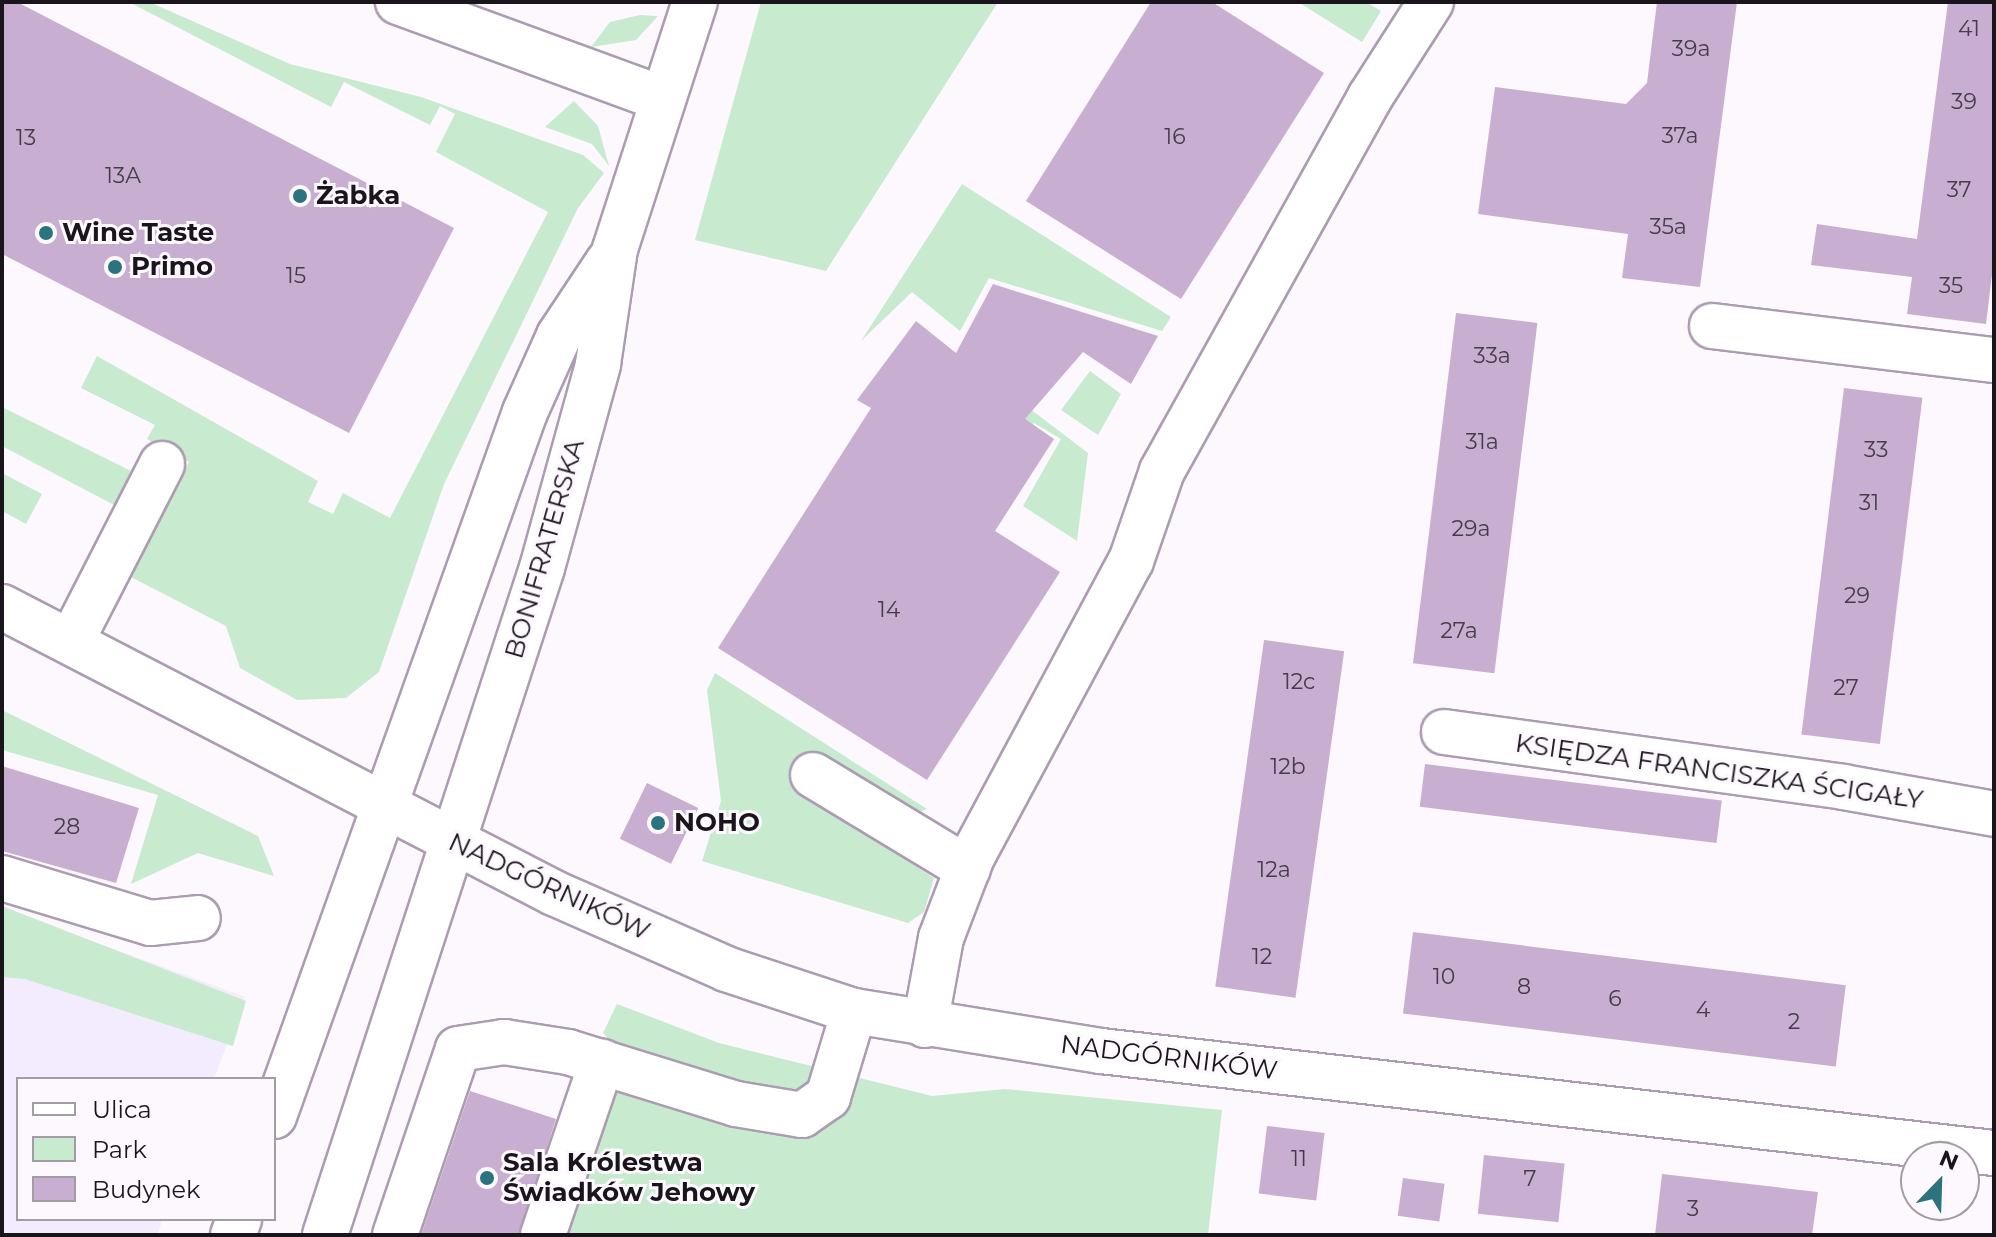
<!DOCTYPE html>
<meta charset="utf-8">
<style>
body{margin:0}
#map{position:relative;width:1996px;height:1237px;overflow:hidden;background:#fcf8fd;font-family:Montserrat,sans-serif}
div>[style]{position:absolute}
.commercial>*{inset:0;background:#f3ecfe}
.green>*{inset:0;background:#c8eacf}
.building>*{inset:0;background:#c8afd1;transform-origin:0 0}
.roads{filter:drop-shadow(2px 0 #ac9cb2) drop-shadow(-2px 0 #ac9cb2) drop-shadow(0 2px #ac9cb2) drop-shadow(0 -2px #ac9cb2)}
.minor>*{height:44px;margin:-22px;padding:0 22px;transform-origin:22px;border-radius:22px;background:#fff}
.dots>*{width:22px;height:22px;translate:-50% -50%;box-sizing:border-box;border:4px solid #fcf8fd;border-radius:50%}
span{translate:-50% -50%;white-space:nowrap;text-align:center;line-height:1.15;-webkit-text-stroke:6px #fcf8fd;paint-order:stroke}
.number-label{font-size:22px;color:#463c49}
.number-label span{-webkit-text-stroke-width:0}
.poi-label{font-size:26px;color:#1a151c;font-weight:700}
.left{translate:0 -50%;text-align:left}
.street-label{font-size:26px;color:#1a151c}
.frame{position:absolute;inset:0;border:4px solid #1a151c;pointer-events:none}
.legend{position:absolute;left:16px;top:1077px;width:260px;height:144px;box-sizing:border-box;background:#fcf8fd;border:2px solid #a29da3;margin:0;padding:10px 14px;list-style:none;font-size:24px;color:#1a151c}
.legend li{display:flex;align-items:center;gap:16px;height:40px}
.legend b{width:40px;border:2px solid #a29da3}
.north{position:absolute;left:1900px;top:1141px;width:80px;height:80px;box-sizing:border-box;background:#fcf8fd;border:2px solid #a29da3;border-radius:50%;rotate:23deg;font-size:22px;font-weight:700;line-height:32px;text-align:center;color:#1a151c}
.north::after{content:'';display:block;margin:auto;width:28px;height:36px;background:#2b737d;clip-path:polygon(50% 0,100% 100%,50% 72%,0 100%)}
</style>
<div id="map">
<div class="commercial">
<i style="clip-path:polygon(2px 908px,245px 997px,214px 1079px,18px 1079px,18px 1219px,163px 1219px,157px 1235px,2px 1235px)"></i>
</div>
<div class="green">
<i style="clip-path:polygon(129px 2px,149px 2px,290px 64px,421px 97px,583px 155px,604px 173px,578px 208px,444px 484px,379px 672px,346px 698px,297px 700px,240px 668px,226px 626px,129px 576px,189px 462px,147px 439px,155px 425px,81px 388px,97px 356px,318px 481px,308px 502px,333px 514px,343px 493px,390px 518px,548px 212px,436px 152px,455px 114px,440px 106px,430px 125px,344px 82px,331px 107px)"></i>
<i style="clip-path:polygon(761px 2px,998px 2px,826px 271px,695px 240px)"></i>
<i style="clip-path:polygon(1298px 2px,1366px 2px,1381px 11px,1362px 42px)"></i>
<i style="clip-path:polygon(640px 15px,658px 16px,636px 40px,591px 47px,610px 22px)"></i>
<i style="clip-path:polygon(574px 101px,598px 126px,609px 166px,592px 144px,545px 127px)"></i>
<i style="clip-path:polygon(962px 184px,1171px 317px,1162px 331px,989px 278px,960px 331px,912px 292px,861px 341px)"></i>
<i style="clip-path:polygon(1090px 371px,1121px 394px,1098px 435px,1061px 410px)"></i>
<i style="clip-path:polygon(1004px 389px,1088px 453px,1077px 541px,1023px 506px,1061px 439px,1034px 423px,994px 486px)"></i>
<i style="clip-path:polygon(2px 407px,131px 471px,114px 505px,2px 446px)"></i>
<i style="clip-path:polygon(2px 473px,42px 494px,26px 524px,2px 511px)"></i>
<i style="clip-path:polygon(715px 673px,927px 809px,917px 813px,821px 754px,798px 791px,934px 878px,924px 912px,908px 923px,702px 861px,721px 801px,707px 690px)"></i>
<i style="clip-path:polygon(2px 710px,258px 836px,274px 876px,198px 853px,131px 884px,158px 795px,2px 750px)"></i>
<i style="clip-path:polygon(2px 906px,246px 1001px,233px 1046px,25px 979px,2px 977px)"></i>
<i style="clip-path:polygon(617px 1004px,719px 1043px,932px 1096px,1005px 1089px,1222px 1110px,1208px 1235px,564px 1235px,624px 1055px,603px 1033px)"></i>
</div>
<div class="building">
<i style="clip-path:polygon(2px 2px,17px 2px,454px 228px,349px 433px,2px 254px)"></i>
<i style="clip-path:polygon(1151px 2px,1212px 2px,1324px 73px,1181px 299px,1026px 201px)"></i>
<i style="clip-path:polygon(1657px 2px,1737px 2px,1700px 287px,1622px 278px,1628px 234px,1478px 214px,1495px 87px,1626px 104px,1647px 83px)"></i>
<i style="clip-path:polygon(1948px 2px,1994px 2px,1994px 258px,1986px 324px,1907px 314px,1912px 277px,1811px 265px,1817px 224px,1917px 239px)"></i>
<i style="clip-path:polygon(993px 284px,1158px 336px,1131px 384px,1083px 352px,1025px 419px,1054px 439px,995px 531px,1060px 572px,927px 780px,718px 648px,871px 408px,857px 400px,916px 321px,956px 353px)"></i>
<i style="left:1456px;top:313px;width:82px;height:353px;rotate:7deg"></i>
<i style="left:1844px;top:388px;width:79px;height:349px;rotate:7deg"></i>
<i style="left:1264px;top:640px;width:81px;height:350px;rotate:8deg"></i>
<i style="left:1425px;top:764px;width:299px;height:43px;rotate:7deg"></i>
<i style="clip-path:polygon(2px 766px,139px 808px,116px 883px,2px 851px)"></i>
<i style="left:647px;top:783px;width:57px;height:62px;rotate:26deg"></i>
<i style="left:1413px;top:932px;width:436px;height:82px;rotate:7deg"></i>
<i style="clip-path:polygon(470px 1091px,556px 1119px,519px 1235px,421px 1235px)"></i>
<i style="left:1267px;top:1126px;width:58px;height:68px;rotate:7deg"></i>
<i style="left:1484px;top:1155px;width:81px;height:59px;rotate:6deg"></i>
<i style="clip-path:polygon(1662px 1174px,1818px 1192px,1812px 1235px,1655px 1235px)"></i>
<i style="left:1403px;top:1178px;width:42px;height:38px;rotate:8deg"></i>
</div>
<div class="roads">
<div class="minor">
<i style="left:398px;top:2px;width:282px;rotate:20.1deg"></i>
<i style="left:1712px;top:326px;width:284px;rotate:6.9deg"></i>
<i style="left:2px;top:607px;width:622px;rotate:27.39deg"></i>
<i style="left:554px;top:893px;width:188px;rotate:23.8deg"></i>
<i style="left:726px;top:969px;width:135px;rotate:18.2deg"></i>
<i style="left:854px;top:1011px;width:250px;rotate:9.2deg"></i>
<i style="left:1101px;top:1051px;width:899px;rotate:6.52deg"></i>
<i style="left:71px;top:642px;width:200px;rotate:-62.9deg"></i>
<i style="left:1444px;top:732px;width:403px;rotate:7.8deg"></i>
<i style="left:1843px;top:787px;width:153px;rotate:10.1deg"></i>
<i style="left:813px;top:775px;width:181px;rotate:31.2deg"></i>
<i style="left:2px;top:878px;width:155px;rotate:16.9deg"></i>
<i style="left:150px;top:923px;width:48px;rotate:-5.9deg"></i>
<i style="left:925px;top:1025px;width:88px;rotate:-79.6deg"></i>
<i style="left:941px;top:938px;width:87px;rotate:-69.1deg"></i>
<i style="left:972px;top:857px;width:336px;rotate:-61.8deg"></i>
<i style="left:1131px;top:561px;width:95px;rotate:-71deg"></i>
<i style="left:1162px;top:471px;width:428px;rotate:-60.9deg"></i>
<i style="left:1370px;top:97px;width:113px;rotate:-57.3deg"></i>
<i style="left:274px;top:1116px;width:747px;rotate:-70.38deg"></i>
<i style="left:525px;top:412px;width:83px;rotate:-65.9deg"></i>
<i style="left:559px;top:336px;width:89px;rotate:-56.5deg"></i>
<i style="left:233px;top:1235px;width:17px;rotate:-69deg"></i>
<i style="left:325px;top:1235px;width:701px;rotate:-71.98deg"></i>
<i style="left:542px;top:568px;width:212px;rotate:-74.6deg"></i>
<i style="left:598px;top:364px;width:116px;rotate:-81.6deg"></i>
<i style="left:615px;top:249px;width:260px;rotate:-72.1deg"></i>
<i style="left:395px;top:1235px;width:196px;rotate:-71.3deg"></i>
<i style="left:458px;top:1049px;width:47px;rotate:-8.7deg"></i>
<i style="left:504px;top:1042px;width:65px;rotate:8.9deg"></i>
<i style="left:568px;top:1052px;width:176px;rotate:17.2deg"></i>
<i style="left:736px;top:1104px;width:67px;rotate:9.5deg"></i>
<i style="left:802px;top:1115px;width:32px;rotate:-35deg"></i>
<i style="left:828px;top:1097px;width:90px;rotate:-73.2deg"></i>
<i style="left:543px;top:1235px;width:183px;rotate:-71.2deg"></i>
</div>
</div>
<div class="dots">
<i style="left:300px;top:196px;background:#2b737d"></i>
<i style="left:46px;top:233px;background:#2b737d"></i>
<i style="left:115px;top:267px;background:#2b737d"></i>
<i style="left:658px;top:823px;background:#2b737d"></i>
<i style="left:487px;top:1178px;background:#2b737d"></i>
</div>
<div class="number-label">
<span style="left:1969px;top:29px">41</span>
<span style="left:1691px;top:49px">39a</span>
<span style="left:1964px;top:102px">39</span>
<span style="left:1680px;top:136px">37a</span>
<span style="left:1175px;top:137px">16</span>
<span style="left:26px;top:138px">13</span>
<span style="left:123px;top:176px">13A</span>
<span style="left:1959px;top:190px">37</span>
<span style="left:1668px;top:227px">35a</span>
<span style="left:296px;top:276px">15</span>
<span style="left:1951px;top:286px">35</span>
<span style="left:1492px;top:356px">33a</span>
<span style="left:1482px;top:442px">31a</span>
<span style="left:1876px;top:450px">33</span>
<span style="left:1869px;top:503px">31</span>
<span style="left:1471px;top:529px">29a</span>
<span style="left:1857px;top:596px">29</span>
<span style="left:889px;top:610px">14</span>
<span style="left:1459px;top:631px">27a</span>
<span style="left:1299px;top:682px">12c</span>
<span style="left:1846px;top:688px">27</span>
<span style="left:1288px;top:767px">12b</span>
<span style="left:67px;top:827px">28</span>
<span style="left:1274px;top:870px">12a</span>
<span style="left:1262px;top:957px">12</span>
<span style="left:1444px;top:977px">10</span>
<span style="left:1524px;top:987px">8</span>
<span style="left:1615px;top:999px">6</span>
<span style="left:1703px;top:1010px">4</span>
<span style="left:1794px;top:1022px">2</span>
<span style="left:1299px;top:1159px">11</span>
<span style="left:1530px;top:1179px">7</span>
<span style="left:1693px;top:1209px">3</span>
</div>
<div class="poi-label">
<span class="left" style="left:316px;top:196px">Żabka</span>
<span class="left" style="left:62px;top:233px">Wine Taste</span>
<span class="left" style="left:131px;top:267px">Primo</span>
<span class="left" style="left:674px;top:823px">NOHO</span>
<span class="left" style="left:503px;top:1178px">Sala Królestwa<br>Świadków Jehowy</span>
</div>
<div class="street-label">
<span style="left:545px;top:549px;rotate:-74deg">BONIFRATERSKA</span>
<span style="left:1719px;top:772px;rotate:8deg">KSIĘDZA FRANCISZKA ŚCIGAŁY</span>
<span style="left:549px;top:887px;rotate:25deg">NADGÓRNIKÓW</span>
<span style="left:1169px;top:1058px;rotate:7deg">NADGÓRNIKÓW</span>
</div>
<div class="frame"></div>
<ul class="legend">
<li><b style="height:10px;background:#fff"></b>Ulica</li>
<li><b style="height:22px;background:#c8eacf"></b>Park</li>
<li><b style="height:22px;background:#c8afd1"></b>Budynek</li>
</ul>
<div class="north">N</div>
</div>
